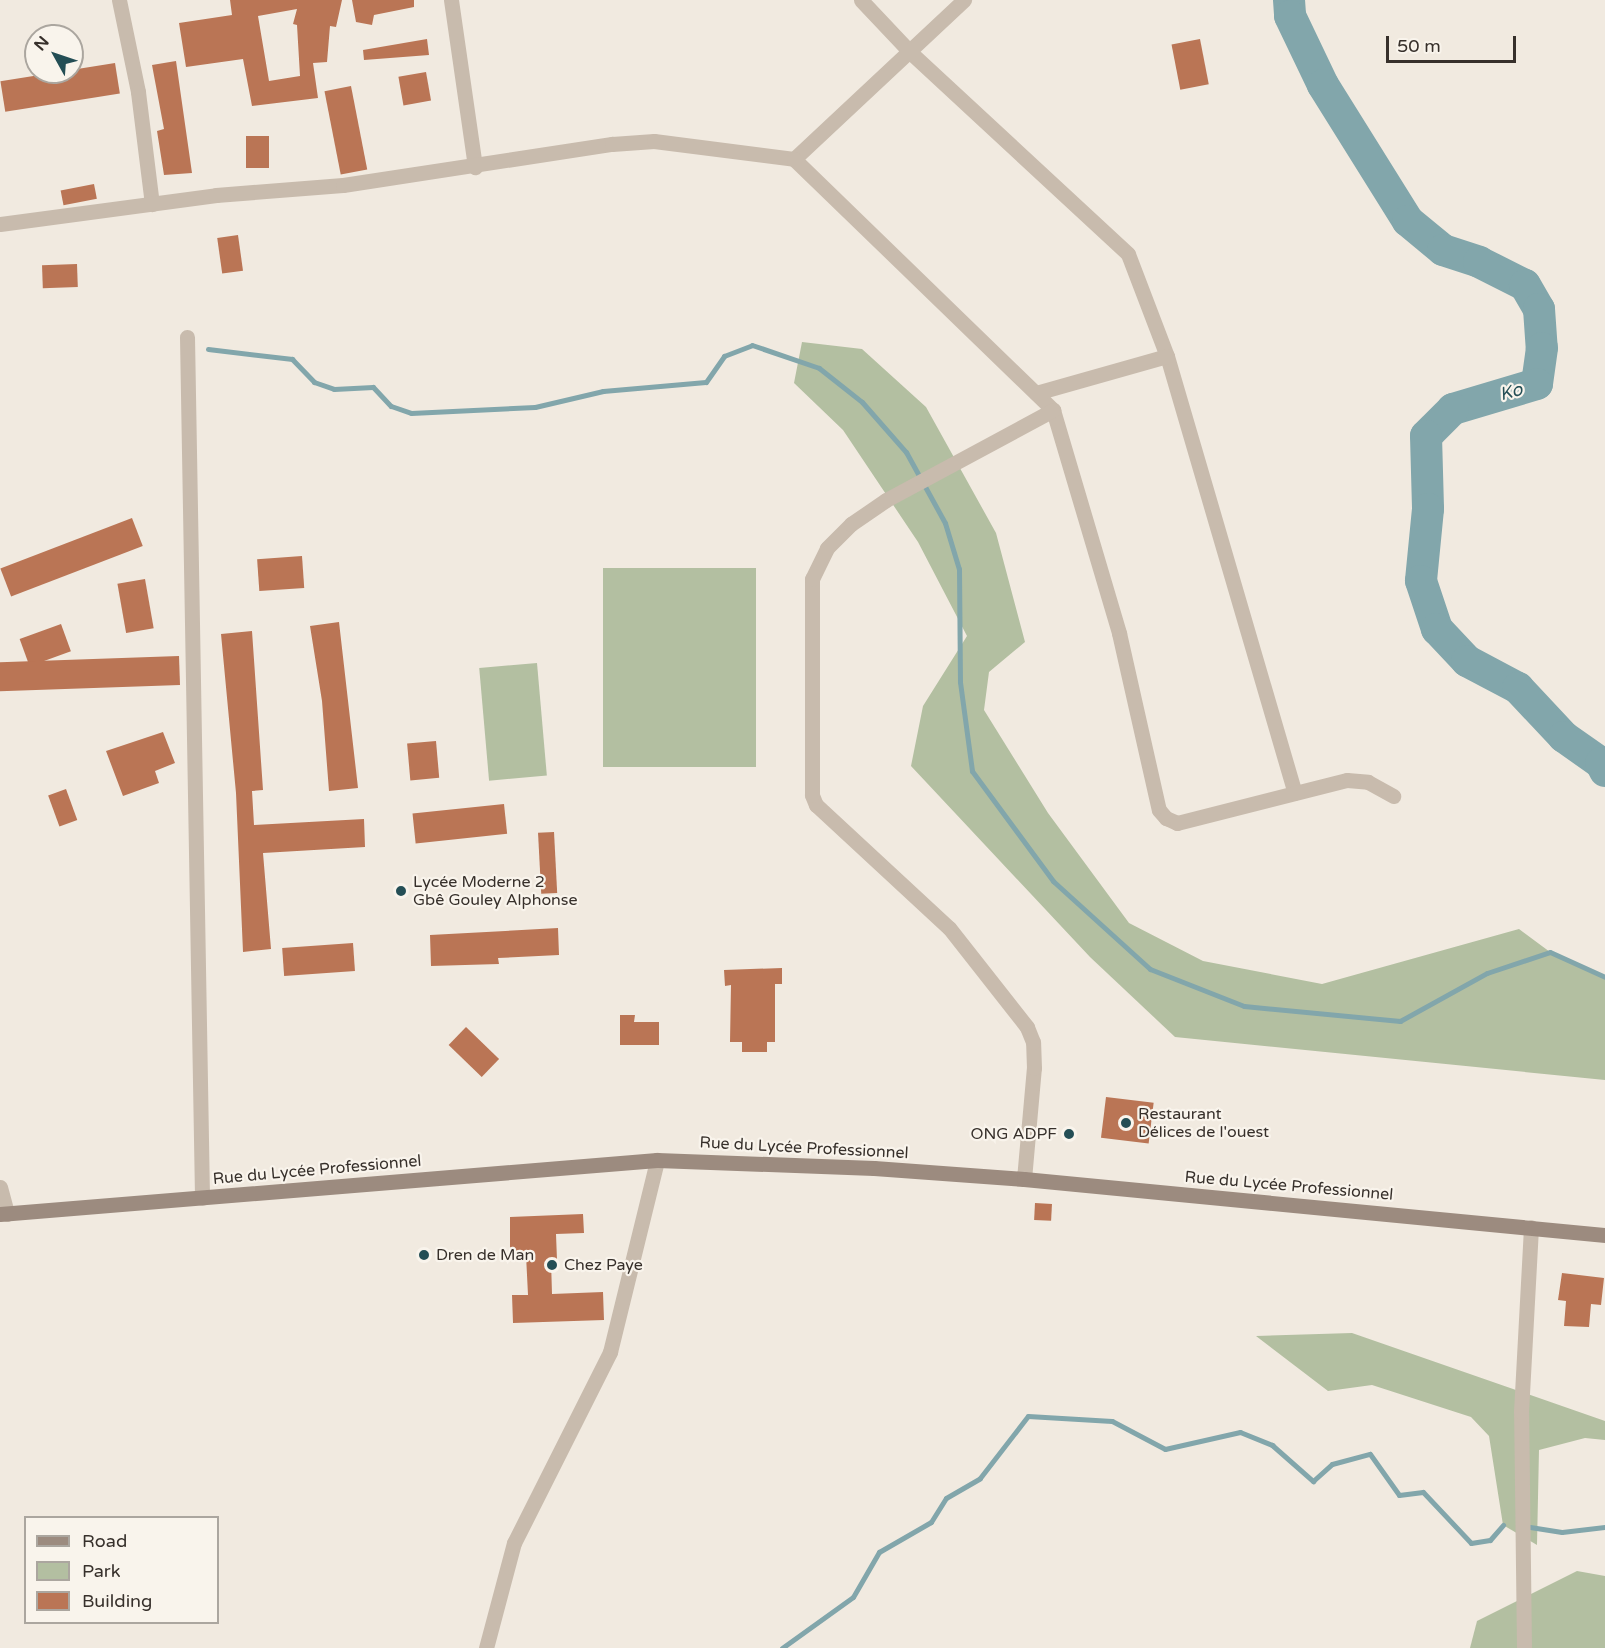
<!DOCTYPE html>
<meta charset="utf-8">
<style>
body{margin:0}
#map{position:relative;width:1605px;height:1648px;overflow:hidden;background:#f1eae0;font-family:"Varela Round",sans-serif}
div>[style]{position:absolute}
.green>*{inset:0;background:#b3bfa1;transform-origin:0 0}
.stream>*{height:5px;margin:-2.5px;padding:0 2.5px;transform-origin:2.5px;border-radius:2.5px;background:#82a6ab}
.river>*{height:32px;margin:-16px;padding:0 16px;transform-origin:16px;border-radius:16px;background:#82a6ab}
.building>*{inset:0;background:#ba7555;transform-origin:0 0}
.street>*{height:15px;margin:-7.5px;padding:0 7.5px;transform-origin:7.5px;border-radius:7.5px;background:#c8bbad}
.secondary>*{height:15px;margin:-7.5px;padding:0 7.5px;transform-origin:7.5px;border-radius:7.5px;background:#9c8b7f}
.dots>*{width:16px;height:16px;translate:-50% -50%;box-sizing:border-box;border:3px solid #f9f4ec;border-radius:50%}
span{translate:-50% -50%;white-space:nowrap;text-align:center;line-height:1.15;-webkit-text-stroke:4.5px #f9f4ec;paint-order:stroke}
.poi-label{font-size:16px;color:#37302b}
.left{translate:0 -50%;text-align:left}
.right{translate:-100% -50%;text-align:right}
.street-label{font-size:16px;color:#37302b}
.water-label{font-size:18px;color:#244e55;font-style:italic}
.legend{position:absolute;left:24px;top:1516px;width:195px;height:108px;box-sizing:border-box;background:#f9f4ec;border:2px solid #aba69f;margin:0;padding:8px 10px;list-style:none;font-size:18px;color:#37302b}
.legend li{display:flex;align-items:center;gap:12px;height:30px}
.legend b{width:30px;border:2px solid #aba69f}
.north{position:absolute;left:24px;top:24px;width:60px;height:60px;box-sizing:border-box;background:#f9f4ec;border:2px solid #aba69f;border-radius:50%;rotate:310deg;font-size:16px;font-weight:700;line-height:24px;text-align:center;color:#37302b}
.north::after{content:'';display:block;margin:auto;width:21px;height:27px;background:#244e55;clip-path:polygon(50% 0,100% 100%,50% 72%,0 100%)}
.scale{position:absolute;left:1386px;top:36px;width:130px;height:27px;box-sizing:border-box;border:3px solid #37302b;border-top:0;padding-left:8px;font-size:18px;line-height:21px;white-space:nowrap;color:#37302b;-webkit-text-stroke:4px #f9f4ec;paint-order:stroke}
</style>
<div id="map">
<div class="green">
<i style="clip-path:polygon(802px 342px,862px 349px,926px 407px,996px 533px,1025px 642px,989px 672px,984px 710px,1048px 813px,1129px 923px,1203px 961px,1322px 984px,1519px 929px,1550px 952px,1605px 977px,1605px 1080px,1175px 1037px,1090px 957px,911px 766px,923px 706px,967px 636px,918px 542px,843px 430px,794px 383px)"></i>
<i style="left:756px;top:568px;width:199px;height:153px;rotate:90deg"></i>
<i style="left:537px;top:663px;width:113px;height:58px;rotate:85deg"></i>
<i style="clip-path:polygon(1352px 1333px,1605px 1421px,1605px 1440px,1585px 1438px,1539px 1450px,1537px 1545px,1503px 1525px,1489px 1436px,1471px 1417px,1372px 1385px,1328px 1391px,1256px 1336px)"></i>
<i style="clip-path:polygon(1577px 1571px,1605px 1576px,1605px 1648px,1470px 1648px,1477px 1621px)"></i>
</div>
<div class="stream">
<i style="left:208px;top:349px;width:85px;rotate:6.8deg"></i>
<i style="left:292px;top:359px;width:32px;rotate:46deg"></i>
<i style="left:314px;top:382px;width:21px;rotate:19deg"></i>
<i style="left:334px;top:389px;width:39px;rotate:-3deg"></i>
<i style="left:373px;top:387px;width:26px;rotate:47deg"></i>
<i style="left:391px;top:406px;width:21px;rotate:19deg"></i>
<i style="left:411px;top:413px;width:124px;rotate:-2.8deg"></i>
<i style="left:535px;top:407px;width:70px;rotate:-13.2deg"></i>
<i style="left:603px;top:391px;width:103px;rotate:-5deg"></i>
<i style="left:706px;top:382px;width:32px;rotate:-55deg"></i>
<i style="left:724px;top:356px;width:30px;rotate:-21deg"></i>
<i style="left:752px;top:345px;width:71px;rotate:18.9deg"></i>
<i style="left:819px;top:368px;width:55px;rotate:38.3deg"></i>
<i style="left:862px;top:402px;width:67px;rotate:48.7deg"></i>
<i style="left:906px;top:452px;width:81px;rotate:61.2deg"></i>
<i style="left:945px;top:523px;width:48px;rotate:73.1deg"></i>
<i style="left:959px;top:569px;width:113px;rotate:89.5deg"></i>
<i style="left:960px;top:682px;width:90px;rotate:82.3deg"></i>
<i style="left:972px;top:771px;width:137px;rotate:53.6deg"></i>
<i style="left:1053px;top:881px;width:131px;rotate:42.2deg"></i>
<i style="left:1150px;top:969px;width:101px;rotate:21.5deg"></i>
<i style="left:1244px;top:1006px;width:157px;rotate:5.5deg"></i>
<i style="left:1400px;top:1021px;width:99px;rotate:-28.9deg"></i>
<i style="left:1487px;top:973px;width:66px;rotate:-18.4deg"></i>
<i style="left:1550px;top:952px;width:60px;rotate:24.4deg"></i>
<i style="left:1530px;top:1527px;width:32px;rotate:9deg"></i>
<i style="left:1562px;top:1532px;width:43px;rotate:-6.6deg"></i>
<i style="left:782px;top:1648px;width:87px;rotate:-35.7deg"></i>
<i style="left:853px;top:1597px;width:52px;rotate:-60deg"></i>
<i style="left:879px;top:1552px;width:60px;rotate:-30deg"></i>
<i style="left:931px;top:1522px;width:28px;rotate:-58deg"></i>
<i style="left:946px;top:1498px;width:39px;rotate:-30deg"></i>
<i style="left:980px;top:1478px;width:78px;rotate:-52.3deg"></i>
<i style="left:1028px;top:1416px;width:84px;rotate:3.4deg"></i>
<i style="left:1112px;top:1421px;width:60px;rotate:27.8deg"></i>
<i style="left:1165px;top:1449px;width:77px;rotate:-12.8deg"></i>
<i style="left:1240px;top:1432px;width:35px;rotate:22deg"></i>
<i style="left:1272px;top:1445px;width:55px;rotate:41.3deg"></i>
<i style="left:1313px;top:1481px;width:25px;rotate:-42deg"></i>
<i style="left:1332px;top:1464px;width:39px;rotate:-15deg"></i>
<i style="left:1370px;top:1454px;width:50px;rotate:54.7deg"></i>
<i style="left:1399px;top:1495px;width:24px;rotate:-7deg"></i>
<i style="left:1423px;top:1492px;width:70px;rotate:46.7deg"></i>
<i style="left:1471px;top:1543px;width:19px;rotate:-9deg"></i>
<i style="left:1490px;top:1540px;width:20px;rotate:-49deg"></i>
</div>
<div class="river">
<i style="left:1289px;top:0;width:16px;rotate:86deg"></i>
<i style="left:1290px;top:16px;width:76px;rotate:64.4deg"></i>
<i style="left:1323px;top:85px;width:160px;rotate:58deg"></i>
<i style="left:1408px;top:221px;width:45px;rotate:39.6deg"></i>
<i style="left:1443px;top:250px;width:38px;rotate:18deg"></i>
<i style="left:1479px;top:262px;width:51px;rotate:26.6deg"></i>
<i style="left:1525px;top:285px;width:28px;rotate:60deg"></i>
<i style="left:1539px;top:309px;width:39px;rotate:86deg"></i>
<i style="left:1542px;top:348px;width:36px;rotate:98deg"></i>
<i style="left:1537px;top:384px;width:88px;rotate:163.4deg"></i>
<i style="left:1453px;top:409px;width:38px;rotate:135deg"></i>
<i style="left:1426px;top:436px;width:73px;rotate:88.4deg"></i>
<i style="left:1428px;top:509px;width:72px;rotate:95.6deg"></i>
<i style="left:1421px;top:581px;width:51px;rotate:71.6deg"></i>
<i style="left:1437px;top:629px;width:44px;rotate:46.8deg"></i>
<i style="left:1467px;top:661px;width:58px;rotate:27.9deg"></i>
<i style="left:1518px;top:688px;width:67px;rotate:46.8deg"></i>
<i style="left:1564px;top:737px;width:45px;rotate:35.1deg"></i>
<i style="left:1601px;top:763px;width:9px;rotate:63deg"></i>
</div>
<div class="building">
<i style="clip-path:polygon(evenodd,230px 0,342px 0,336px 27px,330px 26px,327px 62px,313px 63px,318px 98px,252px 106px,243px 59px,186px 67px,179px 23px,232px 15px,230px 0,297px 9px,293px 24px,297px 25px,300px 76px,269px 81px,258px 16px,297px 9px)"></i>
<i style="clip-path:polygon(352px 0,414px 0,414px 7px,374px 15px,372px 25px,356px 22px)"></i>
<i style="clip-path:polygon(427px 39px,429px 55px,364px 60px,363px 50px)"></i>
<i style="left:1200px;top:39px;width:46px;height:29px;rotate:79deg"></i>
<i style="clip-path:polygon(176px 61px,192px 173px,164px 175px,157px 131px,164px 129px,152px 65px)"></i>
<i style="left:115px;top:63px;width:31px;height:116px;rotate:81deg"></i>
<i style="left:426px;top:72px;width:29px;height:28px;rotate:80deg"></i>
<i style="left:351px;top:86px;width:85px;height:27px;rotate:79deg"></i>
<i style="left:246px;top:136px;width:23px;height:32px"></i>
<i style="left:94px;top:184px;width:15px;height:34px;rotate:79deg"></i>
<i style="left:238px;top:235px;width:36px;height:21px;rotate:82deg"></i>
<i style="left:77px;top:264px;width:23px;height:35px;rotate:88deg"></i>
<i style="left:132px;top:518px;width:30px;height:141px;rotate:69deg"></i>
<i style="left:302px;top:556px;width:32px;height:45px;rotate:86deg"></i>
<i style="left:145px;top:579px;width:50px;height:28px;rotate:80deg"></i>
<i style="clip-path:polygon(339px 622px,358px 788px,329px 791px,322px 701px,310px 626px)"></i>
<i style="left:61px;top:624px;width:29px;height:44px;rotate:70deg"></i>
<i style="clip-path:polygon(252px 631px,263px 790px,252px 791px,254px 825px,364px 819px,365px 847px,263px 853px,271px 949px,243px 952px,236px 793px,221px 634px)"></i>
<i style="left:179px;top:656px;width:29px;height:190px;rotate:88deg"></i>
<i style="clip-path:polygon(163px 732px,175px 763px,155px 771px,159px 783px,123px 796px,106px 751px)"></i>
<i style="left:436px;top:741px;width:37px;height:29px;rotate:85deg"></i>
<i style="left:66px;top:789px;width:33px;height:19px;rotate:70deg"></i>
<i style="left:504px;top:804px;width:30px;height:92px;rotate:84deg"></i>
<i style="left:554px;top:832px;width:61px;height:16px;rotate:87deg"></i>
<i style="clip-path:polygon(558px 928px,559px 955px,498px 958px,499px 964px,431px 966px,430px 935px)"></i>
<i style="left:353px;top:943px;width:28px;height:71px;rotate:86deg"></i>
<i style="clip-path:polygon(782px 968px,782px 984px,775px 984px,775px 1042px,767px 1042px,767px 1052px,742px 1052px,742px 1042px,730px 1042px,731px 985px,725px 986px,724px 970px)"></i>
<i style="clip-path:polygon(620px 1015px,635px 1015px,634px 1022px,659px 1022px,659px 1045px,620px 1045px)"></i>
<i style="left:466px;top:1027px;width:46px;height:25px;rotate:44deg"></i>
<i style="left:1106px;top:1097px;width:48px;height:41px;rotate:7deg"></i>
<i style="left:1035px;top:1203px;width:17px;height:17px;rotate:3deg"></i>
<i style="clip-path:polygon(583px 1214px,584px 1233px,556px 1234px,557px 1260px,551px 1260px,552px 1294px,603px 1292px,604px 1320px,513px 1323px,512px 1295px,528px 1295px,526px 1255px,510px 1255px,510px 1217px)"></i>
<i style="clip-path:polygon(1562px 1273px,1604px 1278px,1601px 1305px,1591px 1304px,1589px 1327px,1564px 1326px,1566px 1301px,1558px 1300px)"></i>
</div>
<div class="street">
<i style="left:119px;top:0;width:94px;rotate:78.3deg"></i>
<i style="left:138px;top:92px;width:113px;rotate:82.9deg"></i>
<i style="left:451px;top:0;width:169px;rotate:81.8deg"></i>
<i style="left:861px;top:0;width:71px;rotate:46.7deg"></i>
<i style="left:910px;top:52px;width:297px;rotate:42.8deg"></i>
<i style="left:1128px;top:254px;width:109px;rotate:69.1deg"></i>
<i style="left:1167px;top:356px;width:455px;rotate:73.7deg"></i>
<i style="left:794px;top:159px;width:233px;rotate:-43.1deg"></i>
<i style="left:0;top:224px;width:218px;rotate:-7.6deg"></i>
<i style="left:216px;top:195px;width:127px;rotate:-4.5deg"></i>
<i style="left:343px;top:185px;width:272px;rotate:-8.7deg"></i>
<i style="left:612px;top:144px;width:42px;rotate:-4.1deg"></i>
<i style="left:654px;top:141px;width:141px;rotate:7.3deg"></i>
<i style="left:794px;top:159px;width:361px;rotate:44.1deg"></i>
<i style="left:1053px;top:410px;width:233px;rotate:73.5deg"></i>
<i style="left:1119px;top:633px;width:181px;rotate:77.3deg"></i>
<i style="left:1159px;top:810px;width:11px;rotate:49deg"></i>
<i style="left:1166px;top:818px;width:12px;rotate:24deg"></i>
<i style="left:1177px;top:823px;width:175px;rotate:-14.2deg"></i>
<i style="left:1347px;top:780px;width:21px;rotate:5deg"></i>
<i style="left:1368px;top:782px;width:29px;rotate:29deg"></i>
<i style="left:187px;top:337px;width:861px;rotate:89deg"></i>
<i style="left:1036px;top:393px;width:136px;rotate:-15.8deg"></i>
<i style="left:1024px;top:1179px;width:111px;rotate:-84.9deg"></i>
<i style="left:1034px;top:1068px;width:26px;rotate:-92deg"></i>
<i style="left:1033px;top:1042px;width:16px;rotate:-112deg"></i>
<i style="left:1027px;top:1027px;width:126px;rotate:-128.2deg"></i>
<i style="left:949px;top:928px;width:181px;rotate:-137.2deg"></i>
<i style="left:816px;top:805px;width:11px;rotate:-112deg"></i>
<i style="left:812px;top:795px;width:216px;rotate:-90deg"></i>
<i style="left:812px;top:579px;width:34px;rotate:-64deg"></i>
<i style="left:827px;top:548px;width:34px;rotate:-45deg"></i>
<i style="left:851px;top:524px;width:42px;rotate:-34.4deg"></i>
<i style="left:886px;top:500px;width:190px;rotate:-28.3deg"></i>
<i style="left:0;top:1187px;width:28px;rotate:75deg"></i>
<i style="left:486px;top:1648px;width:109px;rotate:-75.1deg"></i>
<i style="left:514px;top:1543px;width:214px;rotate:-63.3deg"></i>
<i style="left:610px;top:1352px;width:198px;rotate:-76.2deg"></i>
<i style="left:1524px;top:1648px;width:236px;rotate:-90.7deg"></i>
<i style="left:1521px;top:1412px;width:185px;rotate:-86.9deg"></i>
</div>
<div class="secondary">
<i style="left:0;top:1214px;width:659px;rotate:-4.7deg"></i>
<i style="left:657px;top:1160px;width:217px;rotate:2.1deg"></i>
<i style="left:874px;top:1168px;width:150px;rotate:4.2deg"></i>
<i style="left:1024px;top:1179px;width:584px;rotate:5.51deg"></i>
</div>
<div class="dots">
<i style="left:401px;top:891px;background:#244e55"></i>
<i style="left:1126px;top:1123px;background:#244e55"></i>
<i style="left:1069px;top:1134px;background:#244e55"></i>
<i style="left:424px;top:1255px;background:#244e55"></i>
<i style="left:552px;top:1265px;background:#244e55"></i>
</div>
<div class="poi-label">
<span class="left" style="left:413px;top:891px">Lycée Moderne 2<br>Gbê Gouley Alphonse</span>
<span class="left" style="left:1138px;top:1123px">Restaurant<br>Délices de l'ouest</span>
<span class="right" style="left:1057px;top:1134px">ONG ADPF</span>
<span class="left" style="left:436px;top:1255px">Dren de Man</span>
<span class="left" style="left:564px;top:1265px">Chez Paye</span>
</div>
<div class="street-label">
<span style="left:804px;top:1148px;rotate:3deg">Rue du Lycée Professionnel</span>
<span style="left:317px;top:1170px;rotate:-5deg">Rue du Lycée Professionnel</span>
<span style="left:1289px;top:1186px;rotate:5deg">Rue du Lycée Professionnel</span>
</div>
<div class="water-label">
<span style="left:1511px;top:392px;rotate:-16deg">Ko</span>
</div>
<ul class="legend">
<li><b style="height:8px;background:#9c8b7f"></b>Road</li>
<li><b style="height:16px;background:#b3bfa1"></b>Park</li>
<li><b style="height:16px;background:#ba7555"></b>Building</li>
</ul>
<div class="north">N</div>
<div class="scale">50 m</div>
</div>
